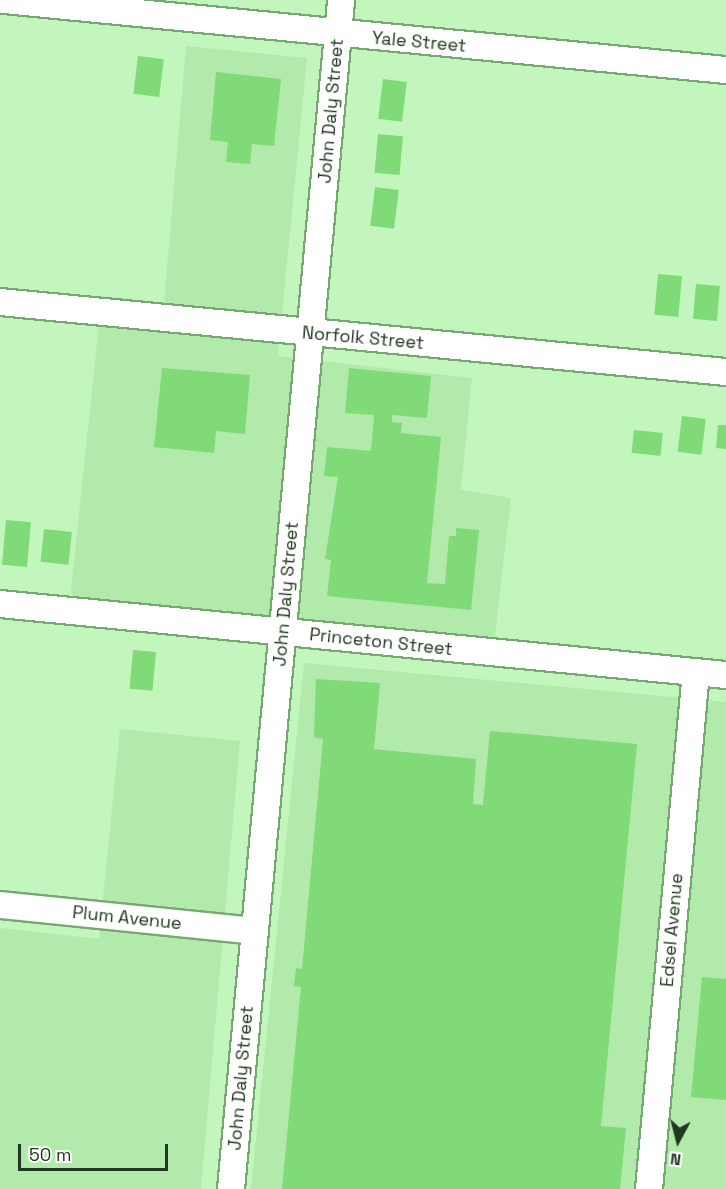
<!DOCTYPE html>
<style>
body{margin:0}
#map{position:relative;width:726px;height:1189px;overflow:hidden;background:#c2f6bc;font-family:"Space Grotesk",sans-serif}
div>[style]{position:absolute}
.built>*{inset:0;background:#b1eaab}
.building>*{inset:0;background:#80da78;transform-origin:0 0}
.roads{filter:drop-shadow(2px 0 #77a872) drop-shadow(-2px 0 #77a872) drop-shadow(0 2px #77a872) drop-shadow(0 -2px #77a872)}
.minor>*{height:26px;margin:-13px;padding:0 13px;transform-origin:13px;border-radius:13px;background:#fff}
span{translate:-50% -50%;white-space:nowrap;text-align:center;line-height:1.15;-webkit-text-stroke:6px #fff;paint-order:stroke}
.street-label{font-size:18px;color:#223720}
.north{position:absolute;left:648px;top:1111px;width:60px;height:60px;-webkit-text-stroke:4px #fff;paint-order:stroke;rotate:187deg;font-size:16px;font-weight:700;line-height:24px;text-align:center;color:#223720}
.north::after{content:'';display:block;margin:auto;width:21px;height:27px;background:#223720;clip-path:polygon(50% 0,100% 100%,50% 72%,0 100%)}
.scale{position:absolute;left:18px;top:1144px;width:150px;height:27px;box-sizing:border-box;border:3px solid #223720;border-top:0;padding-left:8px;font-size:18px;line-height:21px;white-space:nowrap;color:#223720;-webkit-text-stroke:4px #fff;paint-order:stroke}
</style>
<div id="map">
<div class="built">
<i style="clip-path:polygon(186px 46px,307px 58px,278px 356px,472px 378px,461px 490px,511px 498px,494px 644px,76px 602px,71px 590px,102px 296px,164px 303px)"></i>
<i style="clip-path:polygon(304px 663px,726px 702px,726px 1189px,251px 1189px)"></i>
<i style="clip-path:polygon(120px 729px,240px 741px,201px 1189px,0 1189px,0 928px,99px 939px)"></i>
</div>
<div class="building">
<i style="left:138px;top:56px;width:26px;height:38px;rotate:7deg"></i>
<i style="clip-path:polygon(216px 72px,281px 79px,274px 146px,252px 144px,250px 164px,226px 162px,228px 142px,210px 140px)"></i>
<i style="left:383px;top:79px;width:24px;height:40px;rotate:7deg"></i>
<i style="left:378px;top:134px;width:25px;height:39px;rotate:5deg"></i>
<i style="left:375px;top:187px;width:24px;height:39px;rotate:7deg"></i>
<i style="left:658px;top:274px;width:24px;height:41px;rotate:5deg"></i>
<i style="left:696px;top:284px;width:24px;height:35px;rotate:5deg"></i>
<i style="clip-path:polygon(162px 368px,250px 375px,245px 434px,216px 431px,214px 453px,154px 447px)"></i>
<i style="clip-path:polygon(349px 368px,431px 376px,427px 418px,392px 415px,392px 422px,402px 423px,401px 433px,441px 437px,427px 583px,445px 584px,449px 536px,456px 536px,456px 528px,479px 530px,471px 610px,327px 596px,331px 560px,325px 559px,338px 477px,324px 476px,327px 447px,371px 451px,374px 415px,345px 413px)"></i>
<i style="left:682px;top:416px;width:24px;height:36px;rotate:7deg"></i>
<i style="clip-path:polygon(718px 425px,726px 425px,726px 449px,716px 448px)"></i>
<i style="left:634px;top:430px;width:29px;height:23px;rotate:6deg"></i>
<i style="left:6px;top:520px;width:25px;height:45px;rotate:5deg"></i>
<i style="left:44px;top:529px;width:28px;height:33px;rotate:6deg"></i>
<i style="left:133px;top:650px;width:23px;height:39px;rotate:5deg"></i>
<i style="clip-path:polygon(316px 679px,380px 683px,374px 749px,476px 759px,473px 804px,483px 805px,490px 731px,637px 744px,601px 1126px,626px 1128px,620px 1189px,282px 1189px,301px 987px,294px 986px,296px 968px,302px 969px,323px 739px,314px 737px)"></i>
<i style="clip-path:polygon(702px 977px,726px 979px,726px 1100px,691px 1097px)"></i>
</div>
<div class="roads">
<div class="minor">
<i style="left:4px;top:0;width:725px;rotate:5.54deg"></i>
<i style="left:0;top:302px;width:729px;rotate:5.51deg"></i>
<i style="left:0;top:604px;width:729px;rotate:5.59deg"></i>
<i style="left:0;top:905px;width:255px;rotate:5.8deg"></i>
<i style="left:231px;top:1189px;width:1194px;rotate:-84.71deg"></i>
<i style="left:649px;top:1189px;width:519px;rotate:-84.81deg"></i>
</div>
</div>
<div class="street-label">
<span style="left:419px;top:42px;rotate:5deg">Yale Street</span>
<span style="left:331px;top:111px;rotate:-85deg">John Daly Street</span>
<span style="left:363px;top:338px;rotate:5deg">Norfolk Street</span>
<span style="left:286px;top:594px;rotate:-85deg">John Daly Street</span>
<span style="left:381px;top:642px;rotate:6deg">Princeton Street</span>
<span style="left:127px;top:918px;rotate:6deg">Plum Avenue</span>
<span style="left:672px;top:930px;rotate:-85deg">Edsel Avenue</span>
<span style="left:241px;top:1078px;rotate:-85deg">John Daly Street</span>
</div>
<div class="north">N</div>
<div class="scale">50 m</div>
</div>
